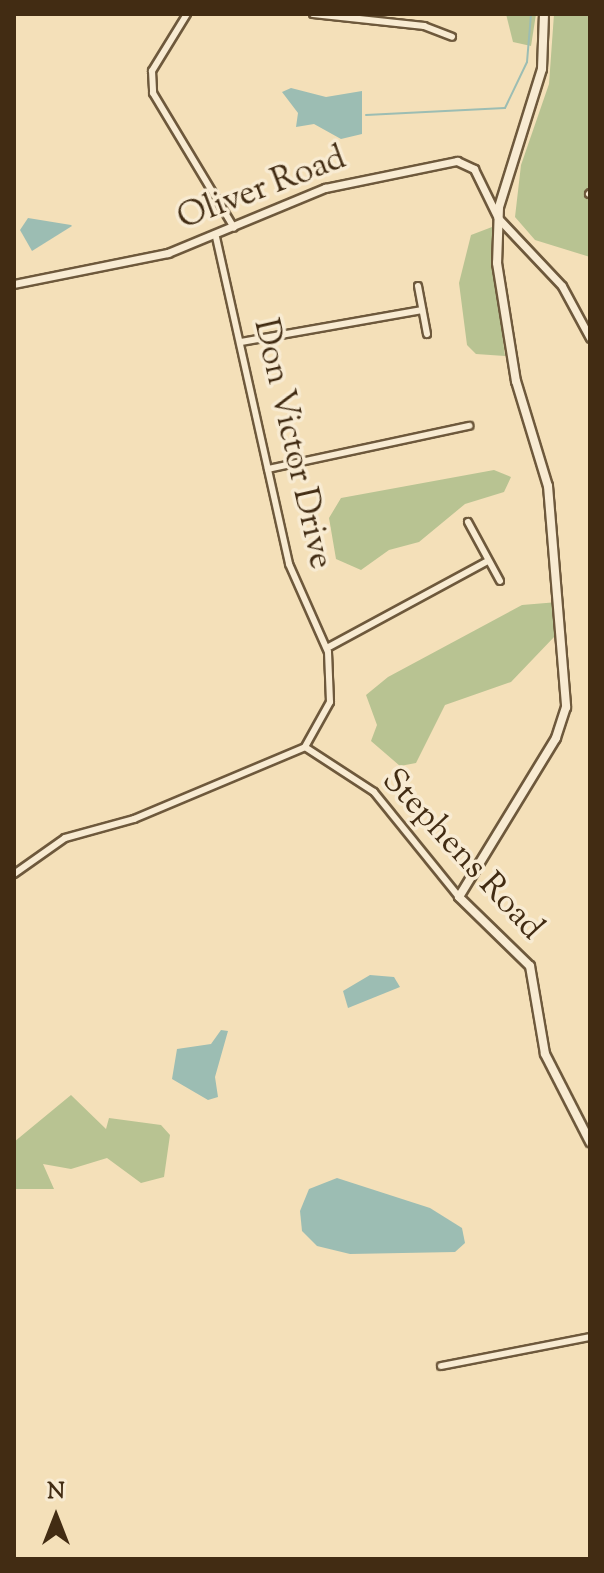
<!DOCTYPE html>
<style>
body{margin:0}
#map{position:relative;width:604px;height:1573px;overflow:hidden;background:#f4e0b9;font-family:"Sorts Mill Goudy",serif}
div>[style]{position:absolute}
.green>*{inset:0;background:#b8c392}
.water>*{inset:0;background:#9cbdb3}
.stream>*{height:2px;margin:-1px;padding:0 1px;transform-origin:1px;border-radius:1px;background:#9cbdb3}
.roads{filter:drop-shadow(2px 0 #6e593c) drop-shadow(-2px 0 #6e593c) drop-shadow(0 2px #6e593c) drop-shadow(0 -2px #6e593c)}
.minor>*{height:6px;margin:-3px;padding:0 3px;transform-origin:3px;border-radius:3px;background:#f8ebd2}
.tertiary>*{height:7px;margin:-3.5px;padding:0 3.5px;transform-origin:3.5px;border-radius:3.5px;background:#f8ebd2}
.secondary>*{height:8px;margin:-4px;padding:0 4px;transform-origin:4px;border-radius:4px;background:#f8ebd2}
span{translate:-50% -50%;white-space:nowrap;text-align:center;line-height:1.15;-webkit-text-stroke:7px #f8ebd2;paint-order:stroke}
.street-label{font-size:34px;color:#422c13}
.frame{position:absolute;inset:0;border:16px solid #422c13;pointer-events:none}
.north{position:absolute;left:16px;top:1477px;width:80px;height:80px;-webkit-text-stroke:6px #f8ebd2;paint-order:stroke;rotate:0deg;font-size:22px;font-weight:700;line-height:32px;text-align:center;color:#422c13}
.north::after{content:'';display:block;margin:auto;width:28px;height:36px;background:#422c13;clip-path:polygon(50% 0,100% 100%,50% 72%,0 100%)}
</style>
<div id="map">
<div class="green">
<i style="clip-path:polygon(506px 14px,536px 14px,531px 46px,513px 42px)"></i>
<i style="clip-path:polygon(554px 14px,590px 14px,590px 257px,535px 240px,515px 217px,521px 165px,549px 84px)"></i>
<i style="clip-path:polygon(492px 227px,492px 254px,505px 356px,476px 354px,467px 345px,459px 283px,471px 235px)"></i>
<i style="clip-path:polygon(494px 470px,511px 477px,504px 492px,465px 504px,419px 542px,389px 550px,361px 570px,336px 559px,329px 518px,341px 498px)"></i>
<i style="clip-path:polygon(558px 602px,555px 636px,511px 682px,445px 705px,416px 763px,400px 766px,371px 741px,377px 725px,366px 695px,388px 677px,522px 605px)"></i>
<i style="clip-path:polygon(71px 1095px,106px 1129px,109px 1118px,161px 1125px,170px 1135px,164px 1177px,141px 1183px,107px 1158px,71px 1169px,43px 1164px,54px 1189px,14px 1189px,14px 1142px)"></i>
</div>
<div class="water">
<i style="clip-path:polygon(291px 88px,326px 97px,362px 91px,362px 134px,341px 139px,314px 124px,296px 127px,298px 113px,282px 92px)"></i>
<i style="clip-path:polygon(28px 218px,71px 225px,72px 226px,32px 251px,20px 230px)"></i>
<i style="clip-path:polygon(370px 975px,394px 977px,400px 987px,348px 1008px,343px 991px)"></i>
<i style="clip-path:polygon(221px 1030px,228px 1031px,215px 1077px,218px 1097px,208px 1100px,172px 1079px,177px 1049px,211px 1044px)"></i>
<i style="clip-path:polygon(337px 1178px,430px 1208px,462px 1228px,465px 1243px,455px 1252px,350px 1254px,317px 1246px,302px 1231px,300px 1211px,309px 1189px)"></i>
</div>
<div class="stream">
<i style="left:366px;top:115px;width:139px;rotate:-2.9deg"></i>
<i style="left:505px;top:108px;width:51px;rotate:-64.4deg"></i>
<i style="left:527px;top:62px;width:48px;rotate:-85.2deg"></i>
</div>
<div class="roads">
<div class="minor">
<i style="left:187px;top:14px;width:67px;rotate:121.6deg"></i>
<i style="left:152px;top:71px;width:22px;rotate:87deg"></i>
<i style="left:153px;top:93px;width:157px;rotate:59deg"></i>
<i style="left:313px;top:14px;width:112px;rotate:6.2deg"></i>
<i style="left:424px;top:26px;width:30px;rotate:21deg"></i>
<i style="left:589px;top:194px;width:1px;rotate:-45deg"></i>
<i style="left:216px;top:237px;width:335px;rotate:77.4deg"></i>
<i style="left:289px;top:564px;width:96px;rotate:66.1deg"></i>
<i style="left:328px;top:652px;width:50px;rotate:87.7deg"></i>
<i style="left:330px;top:702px;width:51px;rotate:119.1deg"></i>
<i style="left:418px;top:286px;width:49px;rotate:79.4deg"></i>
<i style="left:241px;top:342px;width:184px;rotate:-10deg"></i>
<i style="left:268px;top:469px;width:206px;rotate:-12.1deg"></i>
<i style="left:468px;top:522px;width:67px;rotate:61.5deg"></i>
<i style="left:327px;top:648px;width:183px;rotate:-28.4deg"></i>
<i style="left:14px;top:874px;width:62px;rotate:-35.2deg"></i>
<i style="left:65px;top:838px;width:72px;rotate:-15.4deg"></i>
<i style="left:134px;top:819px;width:186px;rotate:-22.8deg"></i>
<i style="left:305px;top:747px;width:82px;rotate:33.1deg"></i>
<i style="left:374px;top:792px;width:135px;rotate:51deg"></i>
<i style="left:441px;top:1366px;width:152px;rotate:-11deg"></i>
</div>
<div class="tertiary">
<i style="left:14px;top:284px;width:157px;rotate:-11.4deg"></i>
<i style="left:168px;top:253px;width:170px;rotate:-22.5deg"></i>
<i style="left:325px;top:188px;width:135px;rotate:-11.6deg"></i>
<i style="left:457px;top:161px;width:19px;rotate:25deg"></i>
<i style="left:474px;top:169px;width:55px;rotate:63.9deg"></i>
<i style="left:498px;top:218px;width:93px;rotate:46.7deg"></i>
<i style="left:562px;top:286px;width:59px;rotate:61.7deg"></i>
</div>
<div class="secondary">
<i style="left:544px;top:14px;width:55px;rotate:92.1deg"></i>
<i style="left:542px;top:69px;width:145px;rotate:107.3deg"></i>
<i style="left:499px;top:207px;width:56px;rotate:92deg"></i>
<i style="left:497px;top:263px;width:120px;rotate:80.9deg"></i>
<i style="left:516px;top:381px;width:110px;rotate:73.1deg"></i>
<i style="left:548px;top:486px;width:222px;rotate:85.3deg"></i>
<i style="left:566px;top:707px;width:33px;rotate:108deg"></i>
<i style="left:556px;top:738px;width:186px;rotate:121.4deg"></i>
<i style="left:459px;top:897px;width:99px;rotate:44.2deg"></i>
<i style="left:530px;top:966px;width:89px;rotate:80.3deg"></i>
<i style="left:545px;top:1054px;width:99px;rotate:62.9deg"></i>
</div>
</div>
<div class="street-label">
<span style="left:262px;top:189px;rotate:-21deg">Oliver Road</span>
<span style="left:292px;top:444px;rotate:77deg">Don Victor Drive</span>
<span style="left:462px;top:855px;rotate:47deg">Stephens Road</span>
</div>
<div class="frame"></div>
<div class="north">N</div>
</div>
